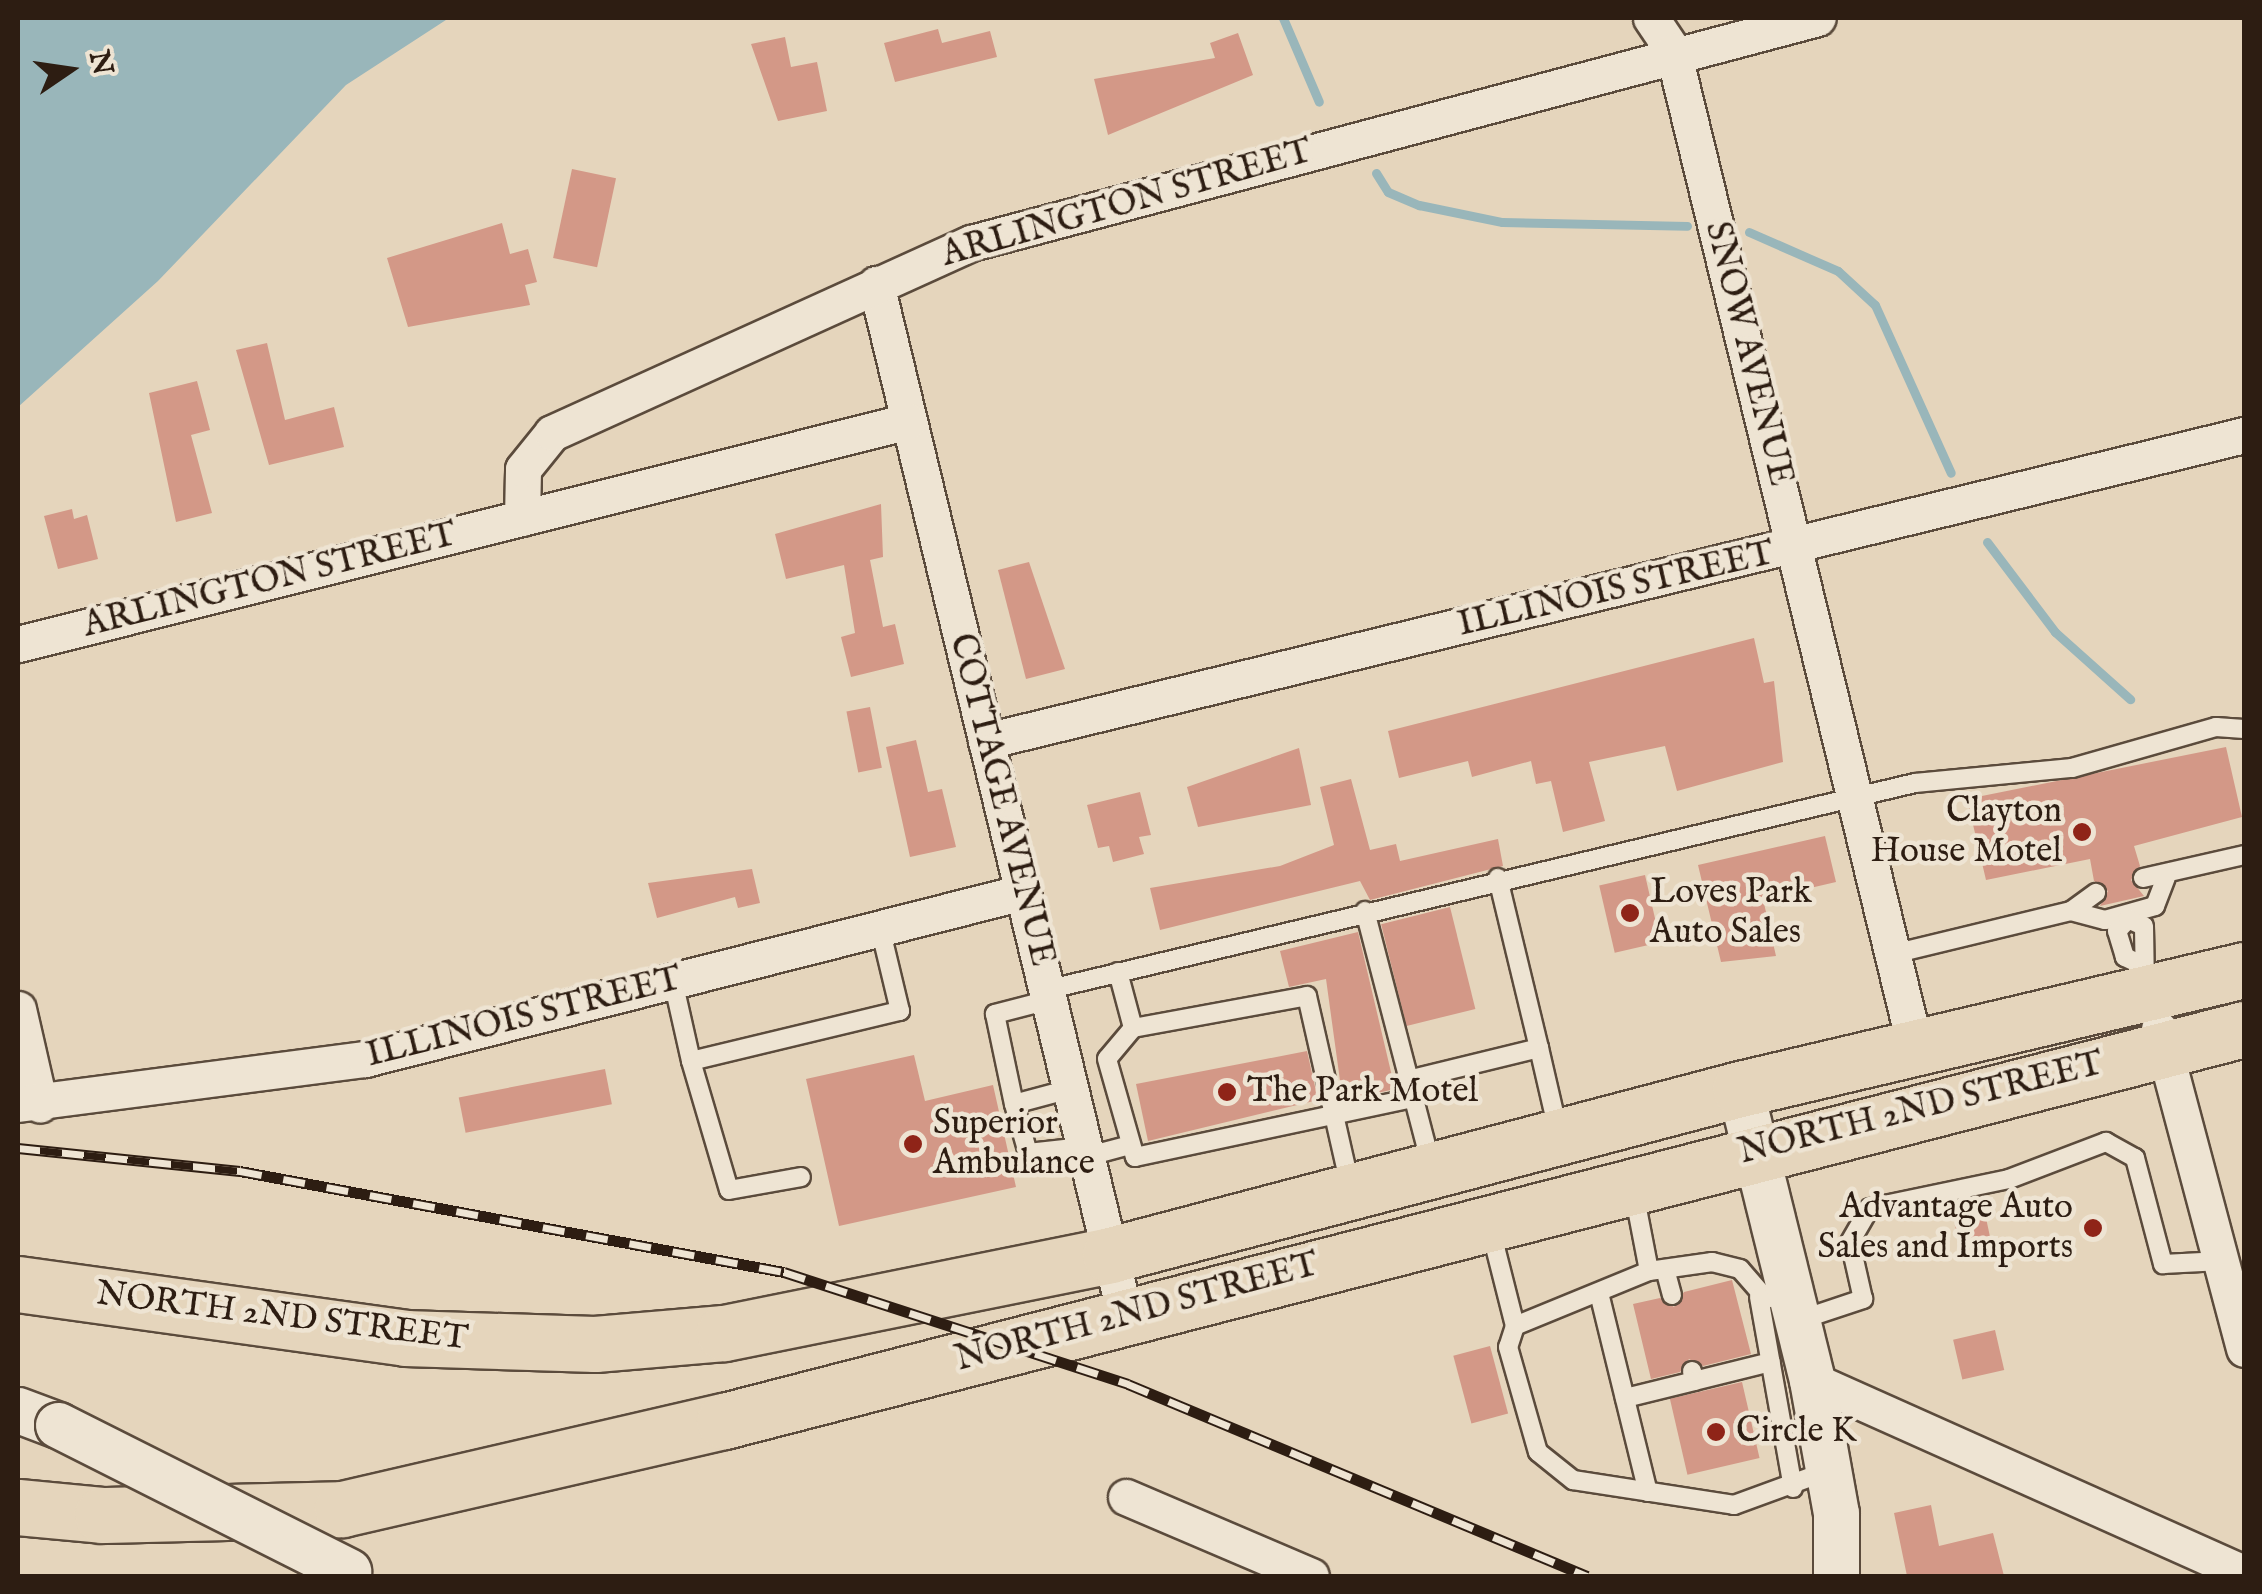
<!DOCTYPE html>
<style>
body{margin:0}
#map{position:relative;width:2262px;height:1594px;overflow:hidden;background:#e5d5bc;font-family:"IM FELL English",serif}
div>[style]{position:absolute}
.water>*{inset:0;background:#99b6ba}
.stream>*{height:9px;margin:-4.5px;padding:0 4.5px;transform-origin:4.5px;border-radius:4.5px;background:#99b6ba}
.building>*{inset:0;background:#d39887;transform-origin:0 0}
.roads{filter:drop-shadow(2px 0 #5b4b3c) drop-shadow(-2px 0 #5b4b3c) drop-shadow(0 2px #5b4b3c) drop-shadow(0 -2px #5b4b3c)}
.service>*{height:18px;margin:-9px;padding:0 9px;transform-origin:9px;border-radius:9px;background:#eee4d3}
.minor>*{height:35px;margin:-17.5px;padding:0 17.5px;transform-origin:17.5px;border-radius:17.5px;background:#eee4d3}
.tertiary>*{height:45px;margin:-22.5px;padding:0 22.5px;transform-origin:22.5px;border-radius:22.5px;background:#eee4d3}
.primary>*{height:55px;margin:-27.5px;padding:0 27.5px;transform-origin:27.5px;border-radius:27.5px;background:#e5d5bc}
.rail>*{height:11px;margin-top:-5.5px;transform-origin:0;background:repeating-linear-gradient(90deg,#eee4d3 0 22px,#2d1d12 0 44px);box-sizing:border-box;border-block:2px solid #2d1d12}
.bridges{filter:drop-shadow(2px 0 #5b4b3c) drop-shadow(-2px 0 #5b4b3c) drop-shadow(0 2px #5b4b3c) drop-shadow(0 -2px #5b4b3c)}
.tertiary-bridge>*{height:45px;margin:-22.5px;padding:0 22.5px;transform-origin:22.5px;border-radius:22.5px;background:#eee4d3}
.dots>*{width:28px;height:28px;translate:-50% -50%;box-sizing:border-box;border:5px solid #eee4d3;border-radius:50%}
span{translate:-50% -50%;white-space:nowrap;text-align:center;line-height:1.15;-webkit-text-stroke:9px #eee4d3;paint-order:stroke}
.street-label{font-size:35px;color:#2d1d12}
.poi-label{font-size:35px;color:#2d1d12}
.right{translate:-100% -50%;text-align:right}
.left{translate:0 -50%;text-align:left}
.frame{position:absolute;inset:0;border:20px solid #2d1d12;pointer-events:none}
.north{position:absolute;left:20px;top:20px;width:100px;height:100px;-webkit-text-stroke:8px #eee4d3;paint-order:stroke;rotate:77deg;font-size:28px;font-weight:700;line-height:40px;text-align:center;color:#2d1d12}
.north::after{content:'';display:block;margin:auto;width:35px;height:45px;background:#2d1d12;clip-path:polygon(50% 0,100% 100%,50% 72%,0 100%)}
</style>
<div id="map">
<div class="water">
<i style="clip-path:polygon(18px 18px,449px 18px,346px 85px,158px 281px,18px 407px)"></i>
</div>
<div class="stream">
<i style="left:1283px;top:18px;width:91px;rotate:66.8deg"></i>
<i style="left:1376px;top:173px;width:22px;rotate:58deg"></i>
<i style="left:1388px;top:192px;width:34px;rotate:23deg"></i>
<i style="left:1419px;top:205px;width:85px;rotate:11.6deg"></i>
<i style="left:1502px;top:222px;width:185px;rotate:1.2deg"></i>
<i style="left:1749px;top:232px;width:97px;rotate:23.7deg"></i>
<i style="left:1838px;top:271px;width:50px;rotate:42.6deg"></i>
<i style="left:1875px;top:305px;width:184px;rotate:65.7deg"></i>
<i style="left:1987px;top:542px;width:113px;rotate:52.9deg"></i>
<i style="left:2055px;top:632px;width:101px;rotate:41.8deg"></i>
</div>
<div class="building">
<i style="clip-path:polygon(938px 29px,942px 43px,990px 31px,997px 57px,895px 82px,884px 43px)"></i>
<i style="clip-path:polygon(1238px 33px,1253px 75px,1108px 135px,1094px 79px,1215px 58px,1210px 43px)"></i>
<i style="clip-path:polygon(785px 37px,791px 67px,817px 62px,827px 111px,778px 121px,751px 44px)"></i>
<i style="left:572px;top:169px;width:45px;height:91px;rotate:12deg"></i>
<i style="clip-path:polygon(502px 223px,510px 254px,528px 249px,537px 282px,525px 285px,530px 305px,408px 327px,387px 258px)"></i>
<i style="clip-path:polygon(267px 343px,285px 420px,334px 407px,344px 447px,269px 465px,236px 350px)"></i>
<i style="clip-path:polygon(197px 381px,210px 430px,191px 435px,212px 513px,176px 522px,149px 393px)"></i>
<i style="clip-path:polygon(881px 504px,883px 557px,870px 560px,883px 627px,895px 624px,904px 664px,851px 677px,841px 637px,855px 633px,844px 565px,786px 579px,775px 534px)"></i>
<i style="clip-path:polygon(72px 509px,74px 519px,87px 515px,98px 559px,58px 569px,44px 516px)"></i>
<i style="clip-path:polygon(1029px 562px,1065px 669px,1026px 679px,998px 570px)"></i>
<i style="clip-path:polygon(1754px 638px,1764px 683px,1774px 681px,1783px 762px,1677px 791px,1665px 746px,1589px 762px,1605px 821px,1563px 832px,1551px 781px,1536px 784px,1531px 761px,1472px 777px,1468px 761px,1399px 778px,1388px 731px)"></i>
<i style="left:870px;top:707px;width:62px;height:24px;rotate:79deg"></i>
<i style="clip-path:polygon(916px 740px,928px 792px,942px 789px,956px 847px,910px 857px,886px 747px)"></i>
<i style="clip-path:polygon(2226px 747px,2242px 817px,2134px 846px,2140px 866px,2131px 880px,2144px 896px,2100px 906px,2108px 891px,2094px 881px,2090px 859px,1986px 880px,1967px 799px)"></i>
<i style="clip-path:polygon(1299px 748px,1311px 805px,1198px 827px,1187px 787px)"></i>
<i style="clip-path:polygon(1351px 779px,1370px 850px,1396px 844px,1400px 861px,1498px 839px,1503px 866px,1370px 900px,1360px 881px,1160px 930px,1150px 888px,1280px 866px,1334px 845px,1320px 787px)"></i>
<i style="clip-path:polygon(1140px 792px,1151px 835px,1139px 837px,1144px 854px,1113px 862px,1109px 846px,1098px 848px,1087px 805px)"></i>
<i style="clip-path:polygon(1825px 836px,1836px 882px,1763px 899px,1776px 956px,1721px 962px,1698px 865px)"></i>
<i style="clip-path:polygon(752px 869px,760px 903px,738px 908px,735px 897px,657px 918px,648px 883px)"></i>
<i style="left:1645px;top:875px;width:69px;height:47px;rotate:77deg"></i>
<i style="left:1450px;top:907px;width:105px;height:71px;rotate:76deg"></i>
<i style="clip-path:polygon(1358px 932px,1395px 1089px,1355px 1098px,1342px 1095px,1326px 979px,1289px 987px,1280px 951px)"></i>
<i style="clip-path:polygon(1307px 1051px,1318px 1100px,1148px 1141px,1136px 1084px)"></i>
<i style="clip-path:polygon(914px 1055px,925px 1101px,993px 1085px,1016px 1187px,839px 1226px,806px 1079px)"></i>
<i style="left:605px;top:1069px;width:36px;height:149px;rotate:79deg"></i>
<i style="left:1986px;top:1218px;width:30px;height:32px;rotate:78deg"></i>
<i style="clip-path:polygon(1732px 1280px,1751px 1354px,1703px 1366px,1689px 1359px,1680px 1372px,1651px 1379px,1633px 1304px,1660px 1298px,1674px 1307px,1684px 1292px)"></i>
<i style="left:1995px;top:1330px;width:41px;height:43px;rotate:77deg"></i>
<i style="left:1490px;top:1346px;width:70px;height:38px;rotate:75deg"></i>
<i style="left:1742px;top:1382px;width:78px;height:74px;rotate:77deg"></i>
<i style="clip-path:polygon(1931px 1505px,1939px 1546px,1993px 1533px,2004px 1576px,1907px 1576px,1894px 1513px)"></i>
</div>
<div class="roads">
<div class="service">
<i style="left:2143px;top:878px;width:104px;rotate:-12.8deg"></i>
<i style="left:1365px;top:911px;width:262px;rotate:75.4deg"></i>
<i style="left:2071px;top:911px;width:35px;rotate:15deg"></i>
<i style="left:2105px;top:920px;width:52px;rotate:-15.6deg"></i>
<i style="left:2155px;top:906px;width:30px;rotate:-69deg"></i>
<i style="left:1893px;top:954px;width:183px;rotate:-13.6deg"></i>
<i style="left:2071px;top:911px;width:31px;rotate:-36deg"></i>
<i style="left:2140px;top:964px;width:17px;rotate:-155deg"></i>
<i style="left:2125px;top:957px;width:27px;rotate:-107deg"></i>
<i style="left:2117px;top:931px;width:16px;rotate:-47deg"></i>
<i style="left:2128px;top:919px;width:17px;rotate:24deg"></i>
<i style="left:2144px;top:926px;width:64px;rotate:89.1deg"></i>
<i style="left:1118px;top:972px;width:58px;rotate:75deg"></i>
<i style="left:1133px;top:1028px;width:177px;rotate:-10.4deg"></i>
<i style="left:1307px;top:996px;width:195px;rotate:77.2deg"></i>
<i style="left:673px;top:981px;width:82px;rotate:77.3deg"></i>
<i style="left:691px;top:1061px;width:215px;rotate:-13.5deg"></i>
<i style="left:900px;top:1011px;width:85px;rotate:-103.5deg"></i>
<i style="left:1046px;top:990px;width:893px;rotate:-13.4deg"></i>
<i style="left:1915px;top:783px;width:158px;rotate:-5.5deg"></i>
<i style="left:2072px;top:768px;width:150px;rotate:-15.9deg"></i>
<i style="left:2216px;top:727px;width:28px;rotate:4deg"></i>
<i style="left:1049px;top:1000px;width:56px;rotate:165.5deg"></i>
<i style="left:995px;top:1014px;width:92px;rotate:78.1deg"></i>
<i style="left:1014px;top:1104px;width:51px;rotate:74.1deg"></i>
<i style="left:1028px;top:1153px;width:55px;rotate:-6.2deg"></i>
<i style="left:1133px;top:1028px;width:40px;rotate:130deg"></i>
<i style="left:1107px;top:1059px;width:102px;rotate:74.1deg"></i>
<i style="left:1135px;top:1157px;width:284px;rotate:-12deg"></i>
<i style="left:1539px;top:1048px;width:84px;rotate:77deg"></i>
<i style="left:691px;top:1061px;width:134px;rotate:73.6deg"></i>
<i style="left:729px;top:1190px;width:73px;rotate:-10.2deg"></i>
<i style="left:1408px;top:1080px;width:135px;rotate:-13.7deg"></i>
<i style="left:1539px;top:1048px;width:175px;rotate:-103.6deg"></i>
<i style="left:1014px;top:1104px;width:58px;rotate:-15deg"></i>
<i style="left:1085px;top:1157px;width:47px;rotate:-14.9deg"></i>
<i style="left:1634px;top:1193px;width:79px;rotate:79.1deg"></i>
<i style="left:1649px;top:1271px;width:145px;rotate:157.7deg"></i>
<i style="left:1515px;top:1326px;width:22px;rotate:108deg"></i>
<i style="left:1508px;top:1347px;width:109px;rotate:74.1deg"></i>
<i style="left:1538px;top:1452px;width:45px;rotate:38.7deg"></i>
<i style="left:1573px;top:1480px;width:163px;rotate:8.8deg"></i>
<i style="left:1734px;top:1505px;width:99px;rotate:-20.1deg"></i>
<i style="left:1491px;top:1231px;width:98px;rotate:75.8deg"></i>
<i style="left:1665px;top:1269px;width:27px;rotate:75deg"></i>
<i style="left:1649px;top:1271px;width:64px;rotate:-8.1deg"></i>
<i style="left:1712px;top:1262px;width:29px;rotate:14deg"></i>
<i style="left:1740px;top:1269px;width:40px;rotate:49deg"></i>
<i style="left:1599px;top:1293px;width:205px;rotate:76.2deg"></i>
<i style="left:1759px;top:1297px;width:194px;rotate:79.9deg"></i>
<i style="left:1797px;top:1321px;width:70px;rotate:-18.4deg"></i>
<i style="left:1863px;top:1299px;width:58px;rotate:-102.8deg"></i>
<i style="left:1850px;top:1242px;width:39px;rotate:-60deg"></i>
<i style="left:1870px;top:1208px;width:142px;rotate:-11.8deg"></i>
<i style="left:2009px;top:1179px;width:104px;rotate:-20.9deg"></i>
<i style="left:2106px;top:1142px;width:33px;rotate:29deg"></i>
<i style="left:2135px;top:1158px;width:110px;rotate:75.2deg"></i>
<i style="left:2163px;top:1264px;width:59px;rotate:-2.9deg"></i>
<i style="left:1692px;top:1371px;width:10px;rotate:79deg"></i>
<i style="left:1694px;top:1381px;width:79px;rotate:-13.9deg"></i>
<i style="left:1625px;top:1398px;width:71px;rotate:-13.8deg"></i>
</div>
<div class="minor">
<i style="left:1651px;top:18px;width:40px;rotate:56deg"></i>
<i style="left:1673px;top:51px;width:1025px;rotate:76.34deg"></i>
<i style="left:876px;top:284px;width:1062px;rotate:76.43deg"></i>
<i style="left:522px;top:518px;width:49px;rotate:-88.8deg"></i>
<i style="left:523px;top:469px;width:46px;rotate:-51.1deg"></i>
<i style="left:552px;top:433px;width:460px;rotate:-24.4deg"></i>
<i style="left:971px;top:243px;width:876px;rotate:-14.88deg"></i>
<i style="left:18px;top:644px;width:918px;rotate:-14.05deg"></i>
<i style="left:986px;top:741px;width:1295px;rotate:-13.67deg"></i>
<i style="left:18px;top:1009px;width:98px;rotate:77.1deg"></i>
<i style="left:2159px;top:1029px;width:331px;rotate:75.1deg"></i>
<i style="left:18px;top:1104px;width:350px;rotate:-7.4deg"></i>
<i style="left:365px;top:1059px;width:679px;rotate:-14.24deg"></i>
<i style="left:1812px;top:1380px;width:473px;rotate:24.1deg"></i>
<i style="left:1126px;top:1497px;width:201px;rotate:23.1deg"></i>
</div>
<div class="tertiary">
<i style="left:1740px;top:1089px;width:300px;rotate:76.1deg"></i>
<i style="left:1812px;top:1380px;width:135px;rotate:79.8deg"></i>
<i style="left:1836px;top:1513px;width:63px;rotate:90deg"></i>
<i style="left:18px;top:1410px;width:43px;rotate:20.6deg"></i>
</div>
<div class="primary">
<i style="left:18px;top:1284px;width:391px;rotate:7.9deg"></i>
<i style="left:405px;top:1338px;width:190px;rotate:1.8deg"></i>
<i style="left:595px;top:1344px;width:129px;rotate:-4.9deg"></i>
<i style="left:724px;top:1333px;width:394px;rotate:-11.4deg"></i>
<i style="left:1110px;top:1255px;width:652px;rotate:-14.76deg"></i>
<i style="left:1740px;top:1089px;width:518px;rotate:-13.28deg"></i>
<i style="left:18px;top:1507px;width:84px;rotate:5.4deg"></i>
<i style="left:102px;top:1515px;width:240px;rotate:-1.4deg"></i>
<i style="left:342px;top:1509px;width:392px;rotate:-13deg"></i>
<i style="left:724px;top:1421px;width:1570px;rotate:-14.46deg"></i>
</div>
</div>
<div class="rail">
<i style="left:18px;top:1148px;width:223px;rotate:5.9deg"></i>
<i style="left:240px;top:1171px;width:553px;rotate:10.52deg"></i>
<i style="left:784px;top:1272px;width:362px;rotate:18deg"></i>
<i style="left:1128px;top:1384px;width:498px;rotate:22.7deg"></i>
</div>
<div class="bridges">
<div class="tertiary-bridge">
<i style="left:58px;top:1425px;width:325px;rotate:26.7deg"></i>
</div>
</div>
<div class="dots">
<i style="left:2082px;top:832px;background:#8f2418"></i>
<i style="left:1630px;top:913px;background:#8f2418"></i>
<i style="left:1227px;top:1092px;background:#8f2418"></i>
<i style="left:913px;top:1144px;background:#8f2418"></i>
<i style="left:2093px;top:1228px;background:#8f2418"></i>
<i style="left:1716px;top:1432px;background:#8f2418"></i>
</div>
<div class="street-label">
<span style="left:1127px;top:204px;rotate:-16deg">ARLINGTON STREET</span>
<span style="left:1748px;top:354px;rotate:76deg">SNOW AVENUE</span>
<span style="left:270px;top:581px;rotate:-14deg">ARLINGTON STREET</span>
<span style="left:1616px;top:590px;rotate:-13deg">ILLINOIS STREET</span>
<span style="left:1001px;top:800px;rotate:76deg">COTTAGE AVENUE</span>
<span style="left:524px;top:1018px;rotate:-14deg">ILLINOIS STREET</span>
<span style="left:1921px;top:1109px;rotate:-14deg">NORTH 2ND STREET</span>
<span style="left:1137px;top:1313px;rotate:-15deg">NORTH 2ND STREET</span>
<span style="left:282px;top:1317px;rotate:7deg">NORTH 2ND STREET</span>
</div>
<div class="poi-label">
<span class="right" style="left:2062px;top:832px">Clayton<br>House Motel</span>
<span class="left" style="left:1650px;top:913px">Loves Park<br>Auto Sales</span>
<span class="left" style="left:1247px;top:1092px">The Park Motel</span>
<span class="left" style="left:933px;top:1144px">Superior<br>Ambulance</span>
<span class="right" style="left:2073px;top:1228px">Advantage Auto<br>Sales and Imports</span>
<span class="left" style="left:1736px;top:1432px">Circle K</span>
</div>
<div class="frame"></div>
<div class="north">N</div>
</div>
